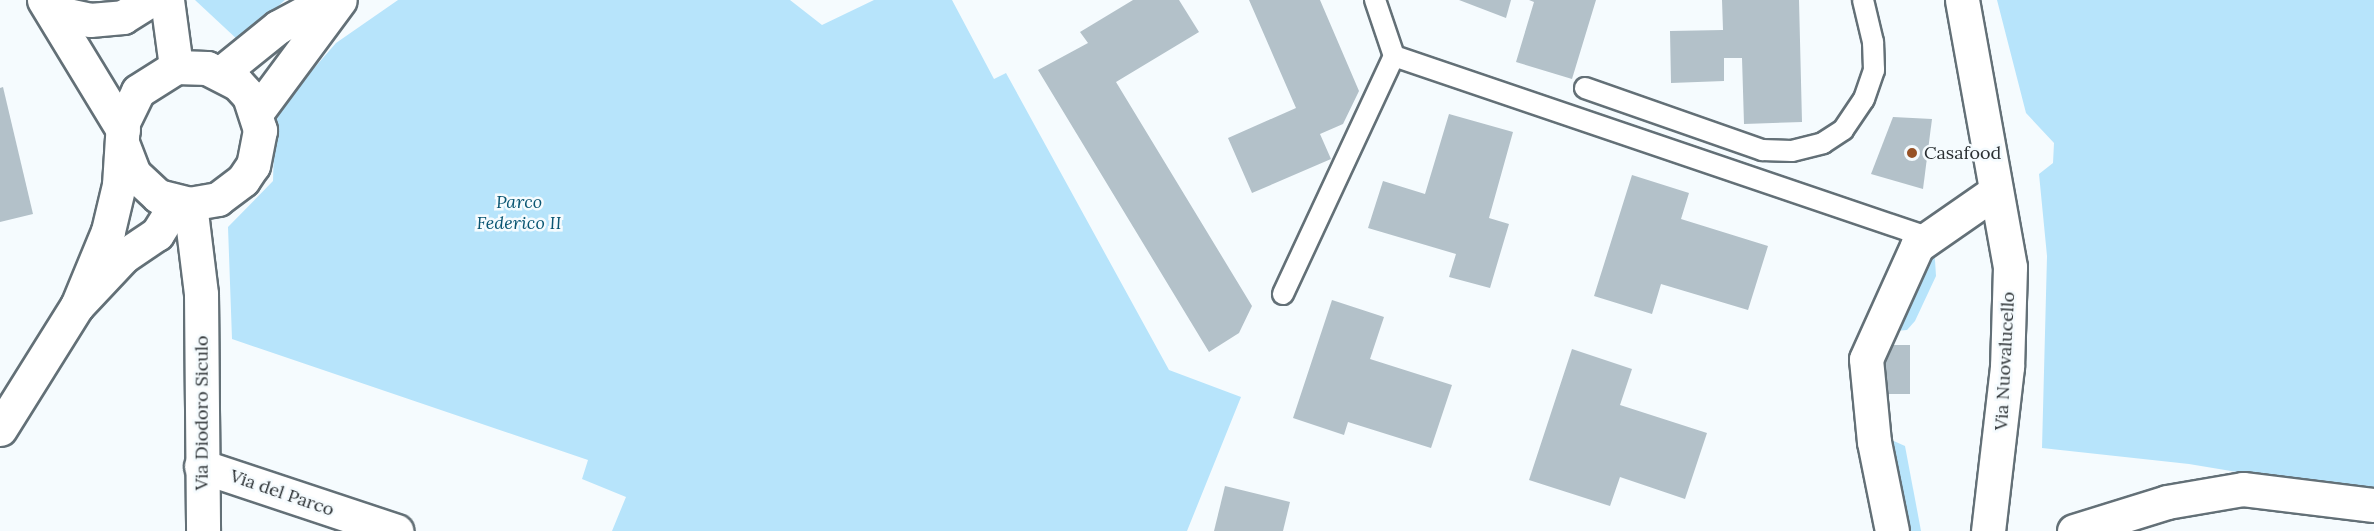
<!DOCTYPE html>
<style>
body{margin:0}
#map{position:relative;width:2374px;height:531px;overflow:hidden;background:#f5fbfe;font-family:Lora,serif}
div>[style]{position:absolute}
.green>*{inset:0;background:#b7e4fb}
.building>*{inset:0;background:#b3c1c9;transform-origin:0 0}
.roads{filter:drop-shadow(2px 0 #637077) drop-shadow(-2px 0 #637077) drop-shadow(0 2px #637077) drop-shadow(0 -2px #637077)}
.lane>*{height:20px;margin:-10px;padding:0 10px;transform-origin:10px;border-radius:10px;background:#fff}
.street>*{height:33px;margin:-16.5px;padding:0 16.5px;transform-origin:16.5px;border-radius:16.5px;background:#fff}
.secondary>*{height:33px;margin:-16.5px;padding:0 16.5px;transform-origin:16.5px;border-radius:16.5px;background:#fff}
.dots>*{width:16px;height:16px;translate:-50% -50%;box-sizing:border-box;border:3px solid #f5fbfe;border-radius:50%}
span{translate:-50% -50%;white-space:nowrap;text-align:center;line-height:1.15;-webkit-text-stroke:5px #f5fbfe;paint-order:stroke}
.poi-label{font-size:18px;color:#2a2f32}
.left{translate:0 -50%;text-align:left}
.park-label{font-size:18px;color:#095572;font-style:italic}
.street-label{font-size:18px;color:#2a2f32}
</style>
<div id="map">
<div class="green">
<i style="clip-path:polygon(195px 0,285px 0,239px 41px)"></i>
<i style="clip-path:polygon(398px 0,790px 0,822px 25px,874px 0,952px 0,994px 79px,1006px 73px,1169px 370px,1241px 397px,1187px 531px,612px 531px,626px 497px,582px 479px,588px 460px,232px 339px,228px 227px,273px 181px,275px 113px,336px 43px)"></i>
<i style="clip-path:polygon(1997px 0,2374px 0,2374px 495px,2189px 464px,2042px 448px,2047px 256px,2039px 174px,2053px 163px,2054px 143px,2026px 113px)"></i>
<i style="clip-path:polygon(1934px 245px,1936px 276px,1915px 321px,1907px 330px,1884px 332px)"></i>
<i style="clip-path:polygon(1887px 438px,1905px 446px,1921px 531px,1904px 531px)"></i>
</div>
<div class="building">
<i style="clip-path:polygon(1133px 0,1179px 0,1199px 32px,1116px 82px,1252px 306px,1239px 333px,1209px 352px,1038px 70px,1088px 43px,1080px 32px)"></i>
<i style="clip-path:polygon(1249px 0,1320px 0,1359px 91px,1343px 124px,1320px 134px,1331px 159px,1252px 193px,1228px 138px,1296px 108px)"></i>
<i style="clip-path:polygon(1459px 0,1511px 0,1506px 18px)"></i>
<i style="clip-path:polygon(1529px 0,1596px 0,1572px 79px,1516px 62px,1534px 2px)"></i>
<i style="clip-path:polygon(1722px 0,1799px 0,1802px 122px,1744px 124px,1742px 58px,1724px 58px,1724px 81px,1671px 83px,1670px 31px,1723px 30px)"></i>
<i style="clip-path:polygon(3px 87px,33px 214px,0 222px,0 88px)"></i>
<i style="clip-path:polygon(1449px 114px,1513px 132px,1489px 218px,1509px 224px,1490px 288px,1449px 277px,1456px 254px,1368px 228px,1383px 181px,1425px 194px)"></i>
<i style="clip-path:polygon(1893px 117px,1932px 119px,1923px 189px,1871px 174px)"></i>
<i style="clip-path:polygon(1632px 175px,1689px 193px,1681px 219px,1768px 246px,1748px 310px,1661px 284px,1652px 314px,1594px 296px)"></i>
<i style="clip-path:polygon(1332px 300px,1384px 317px,1370px 359px,1452px 385px,1431px 448px,1348px 422px,1344px 435px,1293px 418px)"></i>
<i style="left:1886px;top:345px;width:24px;height:49px"></i>
<i style="clip-path:polygon(1572px 349px,1632px 369px,1620px 405px,1707px 433px,1685px 499px,1620px 477px,1610px 506px,1529px 480px)"></i>
<i style="clip-path:polygon(1225px 486px,1290px 502px,1283px 531px,1214px 531px)"></i>
</div>
<div class="roads">
<div class="lane">
<i style="left:1394px;top:56px;width:563px;rotate:18.76deg"></i>
<i style="left:1585px;top:88px;width:188px;rotate:19.3deg"></i>
<i style="left:1762px;top:150px;width:30px;rotate:2deg"></i>
<i style="left:1792px;top:151px;width:32px;rotate:-14deg"></i>
<i style="left:1823px;top:143px;width:24px;rotate:-33deg"></i>
<i style="left:1843px;top:130px;width:37px;rotate:-56deg"></i>
<i style="left:1864px;top:99px;width:31px;rotate:-71deg"></i>
<i style="left:1874px;top:70px;width:28px;rotate:-92deg"></i>
<i style="left:1873px;top:42px;width:43px;rotate:-103.4deg"></i>
<i style="left:1283px;top:294px;width:263px;rotate:-65deg"></i>
<i style="left:1394px;top:56px;width:59px;rotate:-108.7deg"></i>
</div>
<div class="street">
<i style="left:44px;top:0;width:152px;rotate:58.7deg"></i>
<i style="left:167px;top:0;width:68px;rotate:82.3deg"></i>
<i style="left:53px;top:12px;width:38px;rotate:12deg"></i>
<i style="left:90px;top:20px;width:33px;rotate:-5deg"></i>
<i style="left:123px;top:17px;width:32px;rotate:-32deg"></i>
<i style="left:190px;top:204px;width:91px;rotate:83deg"></i>
<i style="left:201px;top:294px;width:237px;rotate:89.5deg"></i>
<i style="left:201px;top:466px;width:206px;rotate:18.4deg"></i>
<i style="left:1892px;top:531px;width:91px;rotate:-101.4deg"></i>
<i style="left:1874px;top:442px;width:83px;rotate:-95.5deg"></i>
<i style="left:1866px;top:359px;width:124px;rotate:-65.7deg"></i>
<i style="left:1917px;top:246px;width:96px;rotate:-34.8deg"></i>
</div>
<div class="secondary">
<i style="left:1962px;top:0;width:271px;rotate:79.8deg"></i>
<i style="left:2010px;top:267px;width:100px;rotate:91.7deg"></i>
<i style="left:2007px;top:367px;width:165px;rotate:96.6deg"></i>
<i style="left:221px;top:73px;width:73px;rotate:-38.9deg"></i>
<i style="left:278px;top:27px;width:57px;rotate:-28.4deg"></i>
<i style="left:257px;top:112px;width:139px;rotate:-53.5deg"></i>
<i style="left:77px;top:306px;width:81px;rotate:-67.5deg"></i>
<i style="left:108px;top:231px;width:47px;rotate:-76.6deg"></i>
<i style="left:119px;top:185px;width:63px;rotate:-86.4deg"></i>
<i style="left:123px;top:122px;width:34px;rotate:-64deg"></i>
<i style="left:138px;top:91px;width:45px;rotate:-32.3deg"></i>
<i style="left:176px;top:67px;width:31px;rotate:2deg"></i>
<i style="left:207px;top:68px;width:34px;rotate:27deg"></i>
<i style="left:237px;top:83px;width:18px;rotate:47deg"></i>
<i style="left:249px;top:96px;width:36px;rotate:72deg"></i>
<i style="left:260px;top:130px;width:36px;rotate:101deg"></i>
<i style="left:253px;top:165px;width:18px;rotate:124deg"></i>
<i style="left:243px;top:180px;width:31px;rotate:143deg"></i>
<i style="left:218px;top:199px;width:28px;rotate:170deg"></i>
<i style="left:190px;top:204px;width:33px;rotate:-166deg"></i>
<i style="left:158px;top:196px;width:33px;rotate:-137deg"></i>
<i style="left:134px;top:174px;width:33px;rotate:-111deg"></i>
<i style="left:0;top:429px;width:145px;rotate:-58deg"></i>
<i style="left:77px;top:306px;width:69px;rotate:-46.8deg"></i>
<i style="left:124px;top:256px;width:40px;rotate:-34deg"></i>
<i style="left:157px;top:234px;width:36px;rotate:-58deg"></i>
<i style="left:2074px;top:531px;width:97px;rotate:-17.3deg"></i>
<i style="left:2167px;top:502px;width:77px;rotate:-9.7deg"></i>
<i style="left:2243px;top:489px;width:132px;rotate:7deg"></i>
</div>
</div>
<div class="dots">
<i style="left:1912px;top:153px;background:#975226"></i>
</div>
<div class="poi-label">
<span class="left" style="left:1924px;top:153px">Casafood</span>
</div>
<div class="park-label">
<span style="left:519px;top:213px">Parco<br>Federico II</span>
</div>
<div class="street-label">
<span style="left:2005px;top:361px;rotate:-87deg">Via Nuovalucello</span>
<span style="left:202px;top:413px;rotate:-90deg">Via Diodoro Siculo</span>
<span style="left:282px;top:493px;rotate:19deg">Via del Parco</span>
</div>
</div>
